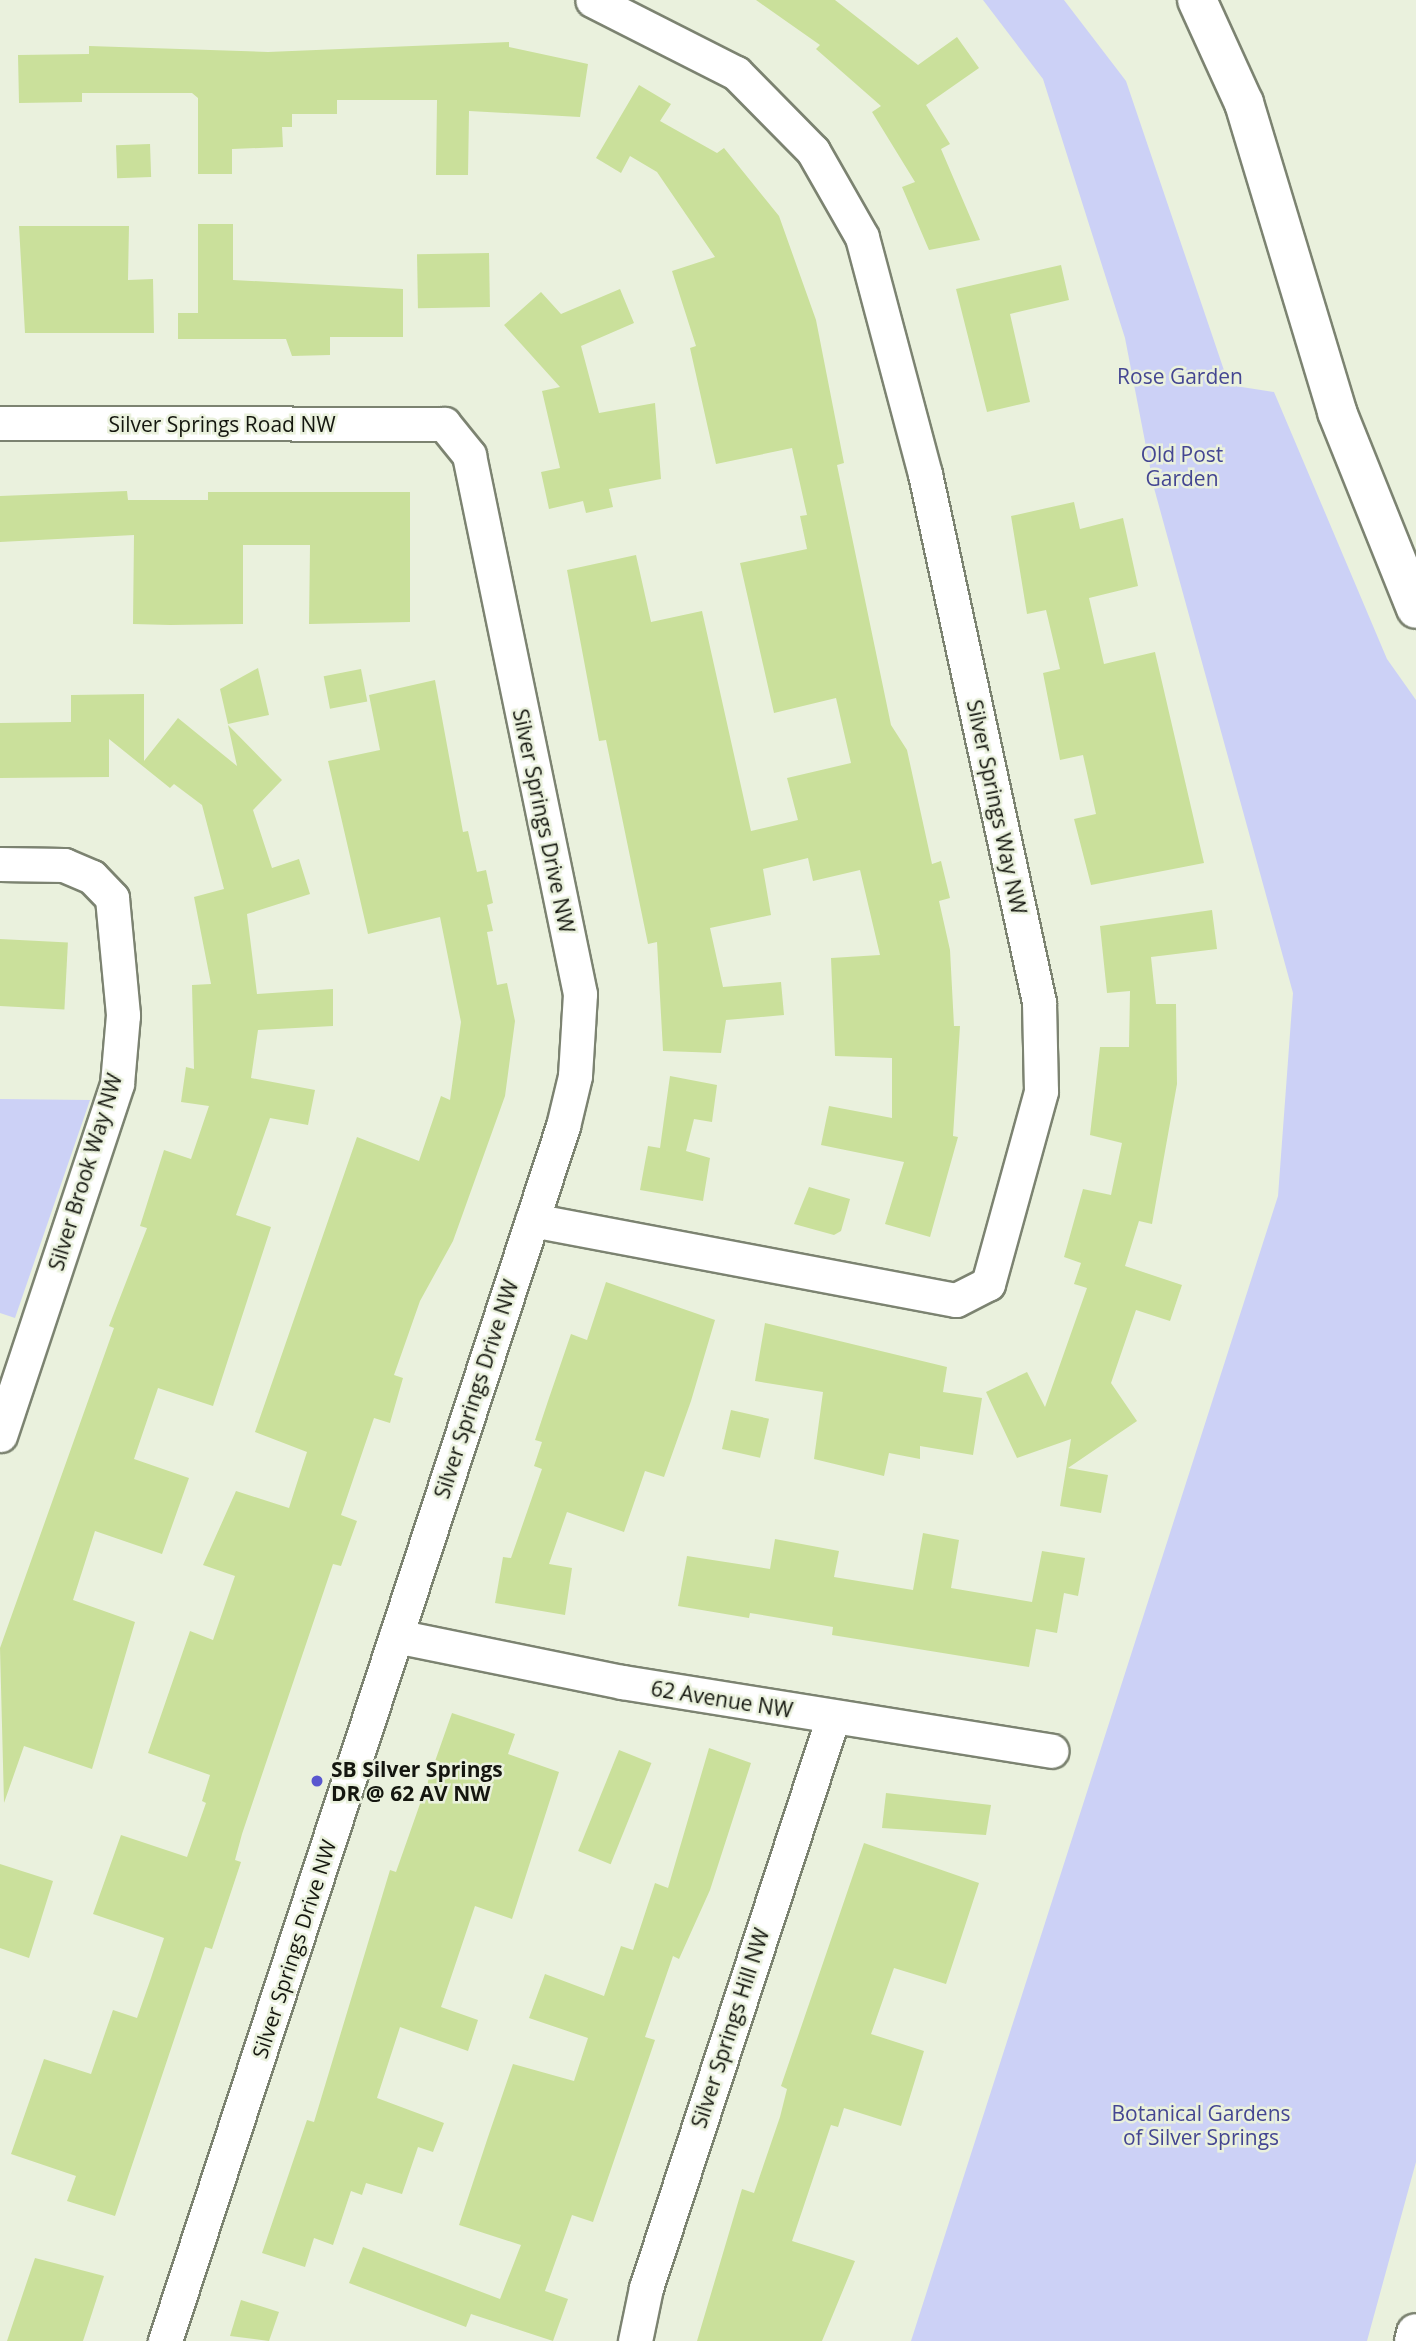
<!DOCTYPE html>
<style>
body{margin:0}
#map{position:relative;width:1416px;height:2341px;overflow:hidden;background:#eaf1dd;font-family:"Open Sans",sans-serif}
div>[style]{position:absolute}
.green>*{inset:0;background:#ccd1f6}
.building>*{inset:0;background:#cae09b;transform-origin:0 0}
.roads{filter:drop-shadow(2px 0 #7c8371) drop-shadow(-2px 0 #7c8371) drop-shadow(0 2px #7c8371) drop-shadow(0 -2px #7c8371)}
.minor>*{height:33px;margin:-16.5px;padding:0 16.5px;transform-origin:16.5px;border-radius:16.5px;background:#fff}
.tertiary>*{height:38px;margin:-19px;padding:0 19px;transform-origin:19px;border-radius:19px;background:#fff}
.motorway>*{height:38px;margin:-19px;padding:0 19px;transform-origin:19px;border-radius:19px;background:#fff}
.dots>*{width:19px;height:19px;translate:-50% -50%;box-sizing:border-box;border:4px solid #eaf1dd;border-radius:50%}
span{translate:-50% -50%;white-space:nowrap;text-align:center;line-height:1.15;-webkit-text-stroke:5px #eaf1dd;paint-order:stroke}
.park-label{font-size:21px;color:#444692}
.street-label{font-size:21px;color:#14160f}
.poi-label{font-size:21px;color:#14160f;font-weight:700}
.left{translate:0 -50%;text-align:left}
</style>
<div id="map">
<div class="green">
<i style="clip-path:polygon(983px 0,1064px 0,1126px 81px,1229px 385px,1274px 392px,1387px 659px,1416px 700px,1416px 2162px,1367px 2341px,911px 2341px,1278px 1196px,1293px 993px,1154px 488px,1125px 338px,1043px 79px)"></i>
<i style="clip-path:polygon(0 1099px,90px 1100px,15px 1318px,0 1313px)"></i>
</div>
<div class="building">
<i style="clip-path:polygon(756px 0,835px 0,918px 65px,957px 37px,979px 68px,926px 105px,950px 144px,941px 149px,980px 240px,929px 250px,902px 187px,915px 182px,872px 112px,881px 106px,816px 49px,820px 45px)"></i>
<i style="clip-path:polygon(509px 42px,509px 47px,588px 64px,580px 117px,469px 111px,468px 175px,436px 175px,437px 100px,337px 100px,337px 114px,292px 114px,292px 127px,282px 127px,283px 147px,232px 149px,232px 174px,198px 174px,198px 98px,192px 93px,82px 93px,82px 102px,19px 103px,18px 55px,89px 54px,89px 46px,268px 52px)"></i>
<i style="clip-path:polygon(639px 85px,671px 104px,660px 121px,717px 153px,724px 148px,779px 216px,816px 320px,844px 463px,837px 465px,891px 725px,907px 750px,932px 864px,941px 861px,950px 898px,939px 901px,950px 950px,954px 1026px,960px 1026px,953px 1136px,958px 1137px,930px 1237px,885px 1224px,904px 1162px,821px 1145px,829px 1106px,892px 1118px,892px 1058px,835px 1056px,831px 958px,880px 955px,860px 870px,813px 881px,808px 858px,763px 869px,771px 915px,710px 928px,723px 987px,781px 982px,784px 1015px,726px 1020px,721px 1053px,663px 1051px,657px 942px,648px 944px,606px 740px,599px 741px,567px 570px,636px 555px,651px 622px,702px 611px,751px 831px,798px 820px,787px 778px,851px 763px,836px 698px,774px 713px,740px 563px,807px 549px,800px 516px,807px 515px,792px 448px,716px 464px,690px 348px,696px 346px,672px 271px,715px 257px,657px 172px,630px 156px,621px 173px,596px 158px)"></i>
<i style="left:150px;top:144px;width:33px;height:34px;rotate:88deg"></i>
<i style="clip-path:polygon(198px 224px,233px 224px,233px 280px,403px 289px,403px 337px,330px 337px,330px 355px,292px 356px,286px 339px,178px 339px,178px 313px,198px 313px)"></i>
<i style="clip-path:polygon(19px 226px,129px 226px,128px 280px,153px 279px,154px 333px,25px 333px)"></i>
<i style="left:489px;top:253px;width:54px;height:72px;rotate:89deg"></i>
<i style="clip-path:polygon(1061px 265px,1069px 300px,1010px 314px,1030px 402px,987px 412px,956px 289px)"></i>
<i style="clip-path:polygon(620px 289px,634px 323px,581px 346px,599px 413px,655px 403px,661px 479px,609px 489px,613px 507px,586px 513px,583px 501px,549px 509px,541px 472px,560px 468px,542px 391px,560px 387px,504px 325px,541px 292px,561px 314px)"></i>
<i style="clip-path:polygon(127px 491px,128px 500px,208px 500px,208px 492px,410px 492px,410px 622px,309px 624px,310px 545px,243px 545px,243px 624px,170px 625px,133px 624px,134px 535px,0 542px,0 496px)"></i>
<i style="clip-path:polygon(1074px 502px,1080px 529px,1123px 518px,1138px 586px,1089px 598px,1104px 664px,1155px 652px,1204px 863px,1091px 885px,1074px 819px,1096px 814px,1083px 755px,1060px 760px,1043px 673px,1060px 669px,1046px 610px,1027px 614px,1011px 516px)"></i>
<i style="clip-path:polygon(258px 668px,269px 715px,228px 724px,220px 689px)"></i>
<i style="left:361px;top:669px;width:33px;height:38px;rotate:79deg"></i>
<i style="clip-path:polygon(435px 680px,463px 832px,468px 831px,477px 872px,486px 870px,493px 903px,487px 905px,493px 931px,487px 932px,497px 985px,507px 983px,515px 1021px,505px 1096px,453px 1241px,420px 1301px,394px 1375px,403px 1378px,390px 1423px,374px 1418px,341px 1515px,357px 1521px,341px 1566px,333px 1564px,242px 1834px,235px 1860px,241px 1862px,212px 1949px,205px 1947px,115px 2216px,67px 2201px,76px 2176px,11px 2154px,44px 2059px,91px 2074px,113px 2010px,137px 2018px,151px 1978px,164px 1938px,93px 1914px,121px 1835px,187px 1857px,206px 1803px,202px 1801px,210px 1775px,148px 1753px,190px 1631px,213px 1640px,235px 1576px,203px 1565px,236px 1491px,289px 1508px,307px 1452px,255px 1432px,357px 1137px,419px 1161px,441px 1096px,450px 1100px,461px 1022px,440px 917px,368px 934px,328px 761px,380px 750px,369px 695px)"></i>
<i style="clip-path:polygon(144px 694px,144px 761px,178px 718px,237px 766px,228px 725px,282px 780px,253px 810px,272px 868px,299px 859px,310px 894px,247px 914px,257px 994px,333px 989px,333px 1026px,258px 1030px,251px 1078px,315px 1090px,308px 1125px,270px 1118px,236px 1215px,271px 1227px,213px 1406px,158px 1388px,134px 1459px,189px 1478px,162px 1554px,95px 1531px,73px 1600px,135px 1622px,92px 1769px,24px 1746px,4px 1803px,0 1648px,114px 1328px,109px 1326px,147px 1228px,140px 1226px,164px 1150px,191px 1159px,209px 1106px,181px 1102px,186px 1067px,194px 1069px,192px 985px,211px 984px,194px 897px,224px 889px,202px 805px,174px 784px,170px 788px,109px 739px,109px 777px,0 778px,0 723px,71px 722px,71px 695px)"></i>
<i style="clip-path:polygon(1212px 910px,1217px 949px,1151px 957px,1156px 1004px,1176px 1004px,1177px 1084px,1152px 1224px,1139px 1221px,1125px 1266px,1182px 1285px,1170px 1321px,1136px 1310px,1111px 1383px,1137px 1421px,1068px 1468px,1108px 1475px,1101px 1513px,1060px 1506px,1071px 1439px,1017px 1458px,986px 1392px,1027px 1372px,1045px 1407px,1087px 1288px,1074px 1284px,1081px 1263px,1064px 1257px,1083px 1189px,1111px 1195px,1122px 1143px,1090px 1135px,1100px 1047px,1129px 1047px,1130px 991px,1107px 993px,1100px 926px)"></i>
<i style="left:0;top:939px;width:68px;height:67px;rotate:3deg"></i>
<i style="clip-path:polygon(670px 1076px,717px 1085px,712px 1122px,694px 1119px,686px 1151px,710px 1158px,703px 1201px,640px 1190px,648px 1146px,660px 1148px)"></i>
<i style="clip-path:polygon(809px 1187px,850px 1199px,841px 1231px,834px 1235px,794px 1224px)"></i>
<i style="clip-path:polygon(606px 1282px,715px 1320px,691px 1401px,664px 1477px,645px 1471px,624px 1532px,567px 1512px,549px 1564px,572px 1568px,565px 1615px,495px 1603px,503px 1557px,511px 1558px,542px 1469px,534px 1466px,542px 1442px,535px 1440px,548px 1401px,571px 1334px,587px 1340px)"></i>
<i style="clip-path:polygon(765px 1323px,947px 1367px,943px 1392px,982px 1398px,973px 1455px,920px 1446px,920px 1459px,889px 1453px,884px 1476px,814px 1459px,823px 1392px,755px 1381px)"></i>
<i style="left:731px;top:1410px;width:39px;height:40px;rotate:13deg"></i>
<i style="clip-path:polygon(923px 1533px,959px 1540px,951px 1588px,1032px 1602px,1042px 1551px,1085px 1558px,1078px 1596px,1064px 1593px,1057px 1633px,1036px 1629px,1029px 1667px,832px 1635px,833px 1627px,750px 1613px,749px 1618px,678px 1606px,687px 1556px,770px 1569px,775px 1539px,839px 1551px,834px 1577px,913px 1590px)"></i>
<i style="clip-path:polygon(452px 1713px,515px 1734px,508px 1754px,559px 1772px,512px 1919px,475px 1906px,441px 2007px,478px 2020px,468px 2051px,400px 2027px,377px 2098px,444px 2123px,433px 2152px,418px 2147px,402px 2194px,366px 2183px,362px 2195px,351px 2191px,333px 2245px,314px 2238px,305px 2267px,262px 2253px,307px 2120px,314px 2122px,390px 1870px,396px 1872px)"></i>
<i style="clip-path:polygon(709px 1748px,751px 1763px,710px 1890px,679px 1959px,673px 1956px,645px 2037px,655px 2040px,593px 2222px,572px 2215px,545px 2291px,568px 2299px,553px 2341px,471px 2314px,466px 2327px,349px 2283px,363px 2247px,500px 2299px,521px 2245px,459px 2225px,488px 2137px,513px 2064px,574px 2081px,588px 2038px,529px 2018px,545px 1974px,604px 1996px,621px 1946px,633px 1950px,655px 1883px,668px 1888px)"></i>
<i style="left:619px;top:1750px;width:35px;height:109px;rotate:22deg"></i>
<i style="clip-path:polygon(886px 1793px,991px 1805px,986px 1835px,882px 1828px)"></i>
<i style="clip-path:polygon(864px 1843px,979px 1883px,946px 1984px,894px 1968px,871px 2034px,924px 2051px,901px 2126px,844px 2108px,838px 2127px,831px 2125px,792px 2241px,855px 2261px,822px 2341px,697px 2341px,742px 2189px,754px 2193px,780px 2117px,787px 2089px,781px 2086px)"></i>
<i style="clip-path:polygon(0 1864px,53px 1881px,29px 1958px,0 1948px)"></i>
<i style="clip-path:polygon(35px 2258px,104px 2276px,83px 2341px,7px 2341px)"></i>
<i style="clip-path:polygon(241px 2300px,279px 2312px,269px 2341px,230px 2336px)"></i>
</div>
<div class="roads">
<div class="minor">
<i style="left:0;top:423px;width:444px;rotate:0.1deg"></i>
<i style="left:444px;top:424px;width:40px;rotate:51deg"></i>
<i style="left:469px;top:455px;width:550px;rotate:78.36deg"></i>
<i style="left:580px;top:994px;width:82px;rotate:93.5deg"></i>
<i style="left:575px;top:1076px;width:51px;rotate:103.5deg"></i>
<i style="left:563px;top:1126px;width:1279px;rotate:108.14deg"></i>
<i style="left:0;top:864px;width:64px;rotate:0.9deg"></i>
<i style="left:64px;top:865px;width:30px;rotate:23deg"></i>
<i style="left:92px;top:877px;width:29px;rotate:46deg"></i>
<i style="left:112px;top:898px;width:118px;rotate:84.6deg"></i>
<i style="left:123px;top:1015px;width:69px;rotate:95deg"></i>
<i style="left:117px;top:1084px;width:370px;rotate:108.4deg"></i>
<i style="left:532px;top:1220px;width:431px;rotate:10.7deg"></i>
<i style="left:956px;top:1300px;width:36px;rotate:-27deg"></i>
<i style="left:988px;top:1284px;width:200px;rotate:-74.6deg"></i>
<i style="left:1041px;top:1091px;width:89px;rotate:-91.3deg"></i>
<i style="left:1039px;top:1002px;width:540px;rotate:-102.18deg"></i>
<i style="left:925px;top:474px;width:245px;rotate:-104.9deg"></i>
<i style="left:862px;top:237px;width:99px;rotate:-119.7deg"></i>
<i style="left:813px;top:151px;width:110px;rotate:-134.6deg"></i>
<i style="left:736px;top:73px;width:161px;rotate:-153.1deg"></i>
<i style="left:396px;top:1636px;width:231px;rotate:11.5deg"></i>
<i style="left:622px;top:1682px;width:435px;rotate:9.1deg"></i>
<i style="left:635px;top:2341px;width:54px;rotate:-78.3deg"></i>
<i style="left:646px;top:2288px;width:601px;rotate:-71.87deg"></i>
</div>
<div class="tertiary">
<i style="left:1414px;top:2341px;width:8px;rotate:-76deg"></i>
</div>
<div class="motorway">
<i style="left:1197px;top:0;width:113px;rotate:65.5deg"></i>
<i style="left:1244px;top:103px;width:323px;rotate:73.2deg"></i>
<i style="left:1337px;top:412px;width:212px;rotate:68.1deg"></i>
</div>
</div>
<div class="dots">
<i style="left:317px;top:1781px;background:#5957cf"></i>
</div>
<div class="park-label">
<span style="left:1180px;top:376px">Rose Garden</span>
<span style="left:1182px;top:466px">Old Post<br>Garden</span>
<span style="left:1201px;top:2125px">Botanical Gardens<br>of Silver Springs</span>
</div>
<div class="street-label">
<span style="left:222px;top:424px">Silver Springs Road NW</span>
<span style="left:997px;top:807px;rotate:78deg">Silver Springs Way NW</span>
<span style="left:544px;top:821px;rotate:78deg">Silver Springs Drive NW</span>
<span style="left:85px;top:1172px;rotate:-73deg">Silver Brook Way NW</span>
<span style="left:476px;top:1389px;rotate:-72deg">Silver Springs Drive NW</span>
<span style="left:722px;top:1699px;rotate:9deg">62 Avenue NW</span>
<span style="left:294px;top:1949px;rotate:-72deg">Silver Springs Drive NW</span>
<span style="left:730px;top:2028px;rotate:-72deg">Silver Springs Hill NW</span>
</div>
<div class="poi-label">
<span class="left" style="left:331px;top:1781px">SB Silver Springs<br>DR @ 62 AV NW</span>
</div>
</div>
